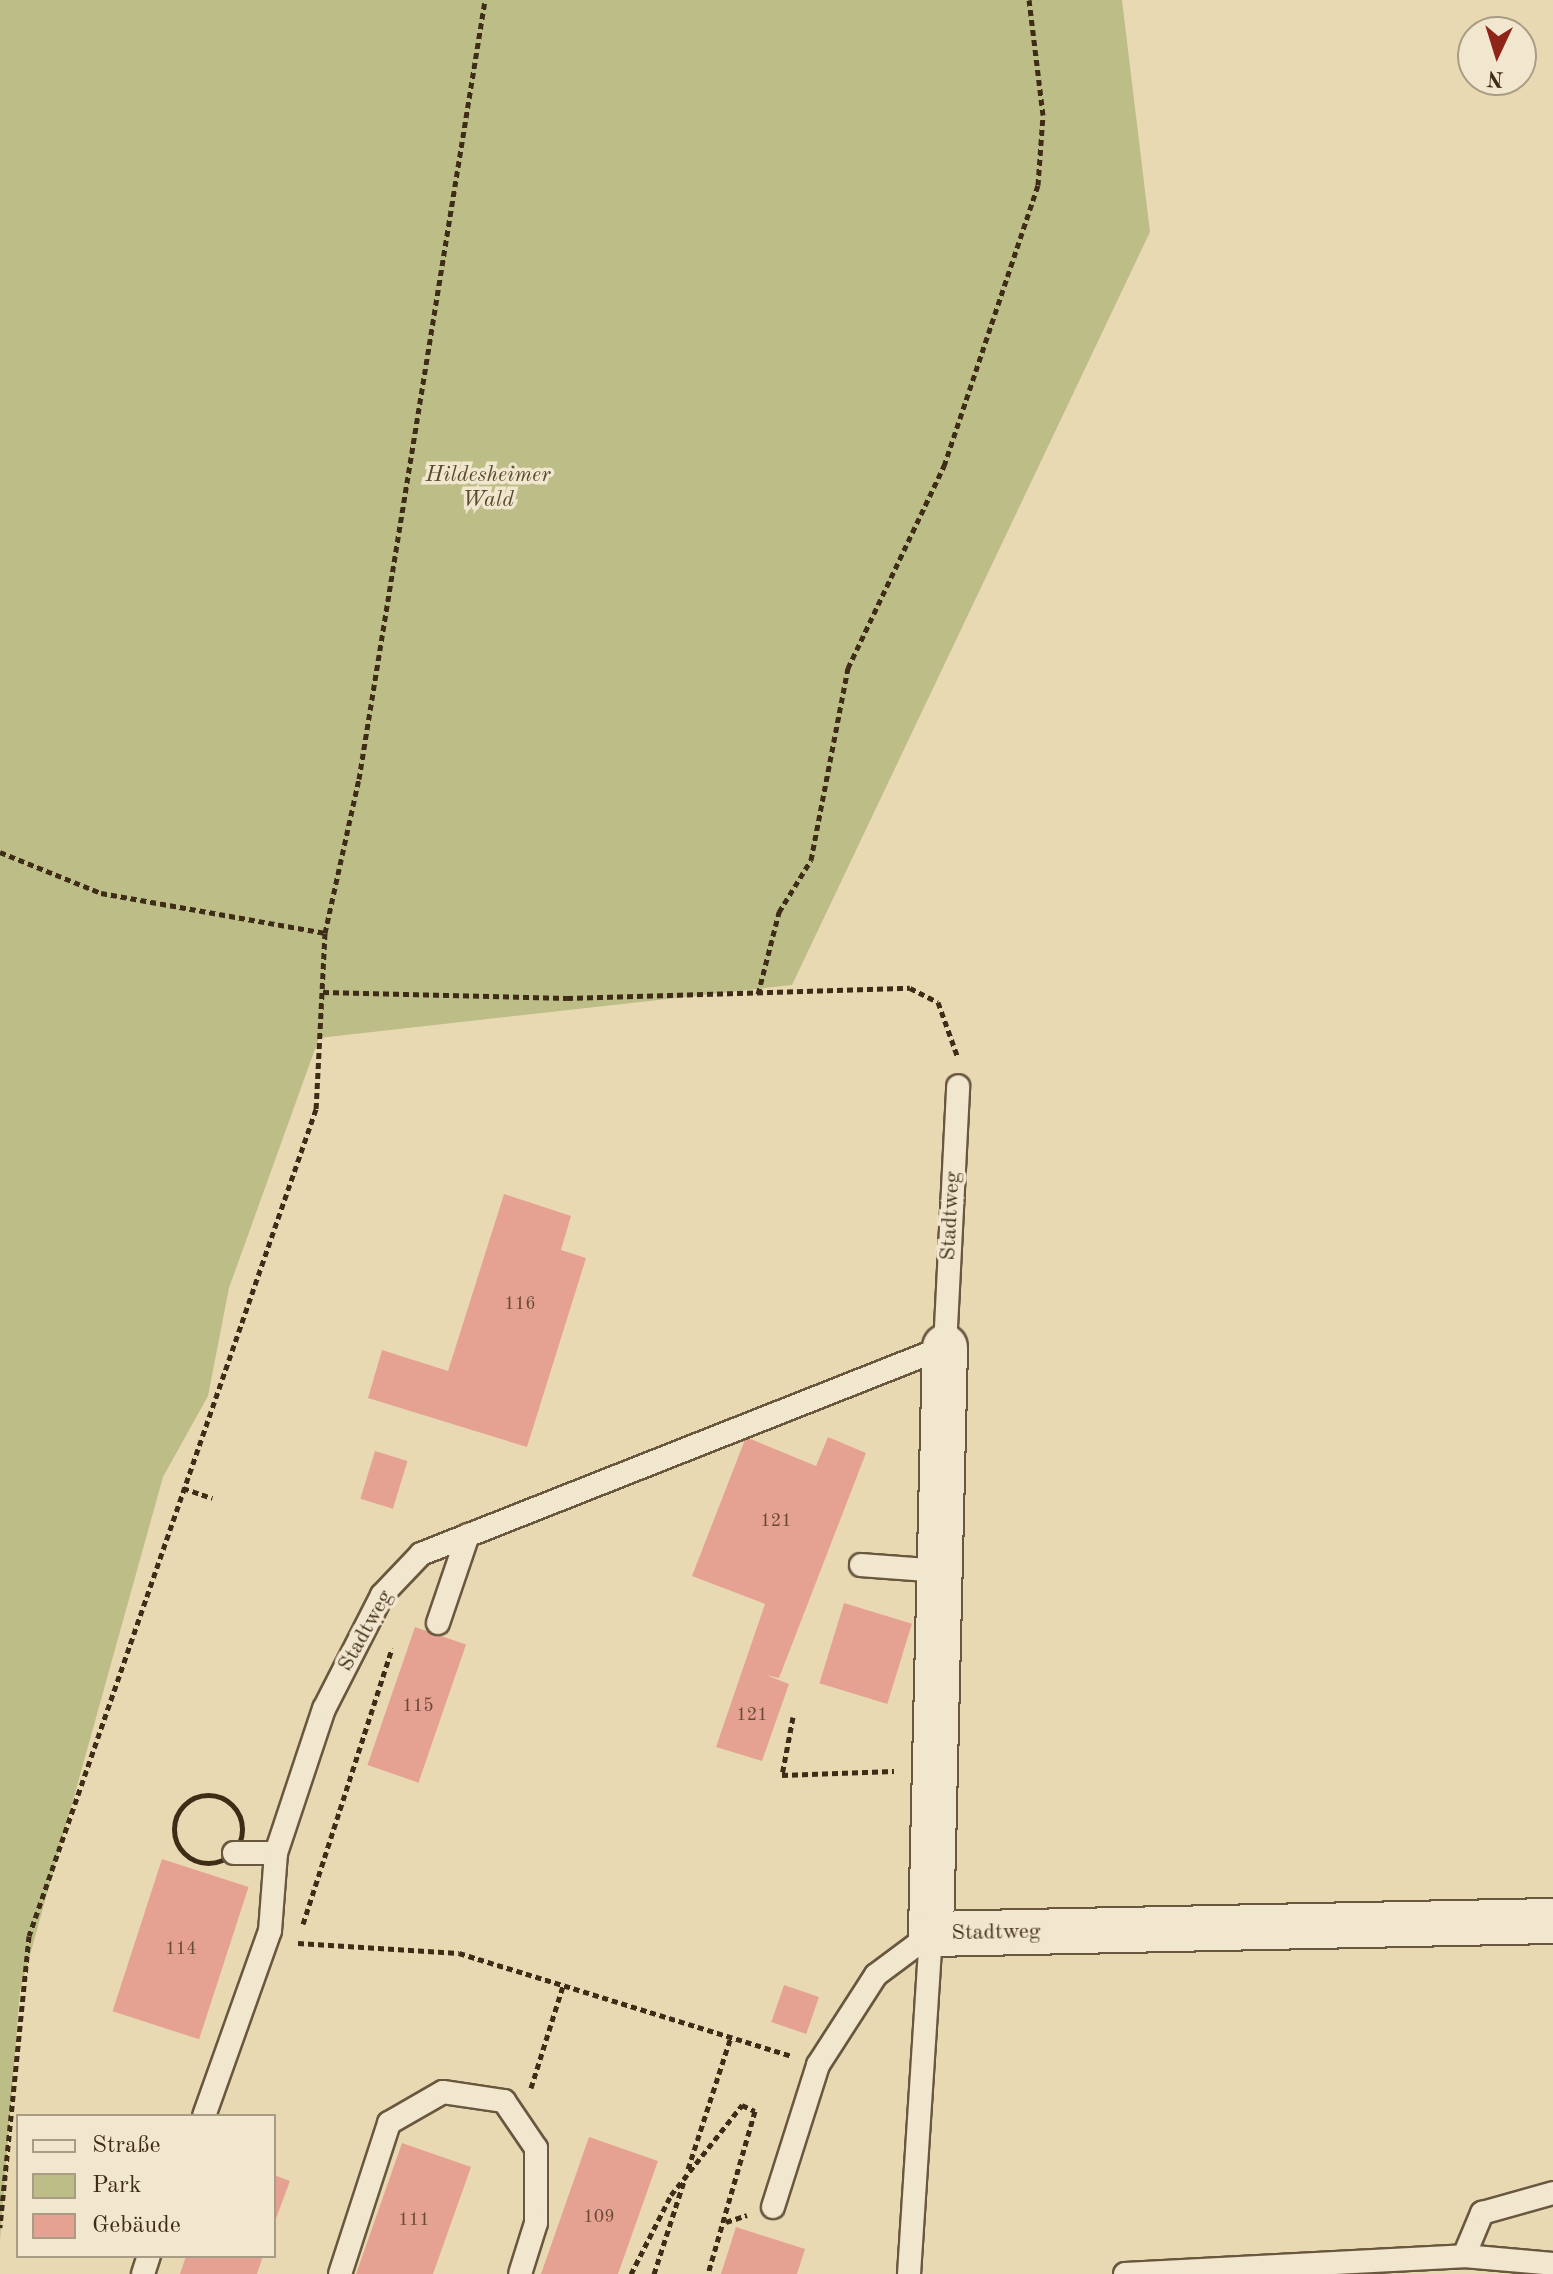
<!DOCTYPE html>
<meta charset="utf-8">
<style>
body{margin:0}
#map{position:relative;width:1553px;height:2274px;overflow:hidden;background:#e9d9b3;font-family:"Old Standard TT",serif}
div>[style]{position:absolute}
.green>*{inset:0;background:#bdbd88}
.building>*{inset:0;background:#e5a293;transform-origin:0 0}
.path>*{height:5px;margin-top:-2.5px;transform-origin:0;background:repeating-linear-gradient(90deg,#3e2c17 0 6px,transparent 0 10px)}
.path>.ring{margin:-2.5px;padding:0;box-sizing:content-box;background:none;border:5px solid #3e2c17;border-radius:50%}
.roads{filter:drop-shadow(2px 0 #69573e) drop-shadow(-2px 0 #69573e) drop-shadow(0 2px #69573e) drop-shadow(0 -2px #69573e)}
.service>*{height:22px;margin:-11px;padding:0 11px;transform-origin:11px;border-radius:11px;background:#f1e6ce}
.minor>*{height:44px;margin:-22px;padding:0 22px;transform-origin:22px;border-radius:22px;background:#f1e6ce}
span{translate:-50% -50%;white-space:nowrap;text-align:center;line-height:1.15;-webkit-text-stroke:7px #f1e6ce;paint-order:stroke}
.number-label{font-size:18px;color:#684a36}
.number-label span{-webkit-text-stroke-width:0}
.park-label{font-size:22px;color:#57492e;font-style:italic}
.street-label{font-size:22px;color:#3e2c17}
.legend{position:absolute;left:16px;top:2114px;width:260px;height:144px;box-sizing:border-box;background:#f1e6ce;border:2px solid #a99c85;margin:0;padding:10px 14px;list-style:none;font-size:24px;color:#3e2c17}
.legend li{display:flex;align-items:center;gap:16px;height:40px}
.legend b{width:40px;border:2px solid #a99c85}
.north{position:absolute;left:1457px;top:16px;width:80px;height:80px;box-sizing:border-box;background:#f1e6ce;border:2px solid #a99c85;border-radius:50%;rotate:184deg;font-size:22px;font-weight:700;line-height:32px;text-align:center;color:#3e2c17}
.north::after{content:'';display:block;margin:auto;width:28px;height:36px;background:#8f2418;clip-path:polygon(50% 0,100% 100%,50% 72%,0 100%)}
</style>
<div id="map">
<div class="green">
<i style="clip-path:polygon(0 0,1122px 0,1150px 232px,792px 985px,319px 1038px,229px 1288px,208px 1396px,163px 1477px,20px 1991px,0 2241px)"></i>
</div>
<div class="building">
<i style="clip-path:polygon(504px 1194px,571px 1216px,561px 1250px,586px 1258px,527px 1447px,368px 1398px,382px 1350px,448px 1371px)"></i>
<i style="clip-path:polygon(746px 1437px,816px 1466px,828px 1437px,866px 1453px,779px 1678px,766px 1675px,789px 1684px,762px 1761px,716px 1747px,765px 1604px,692px 1576px)"></i>
<i style="left:375px;top:1451px;width:34px;height:50px;rotate:17deg"></i>
<i style="left:844px;top:1603px;width:71px;height:84px;rotate:17deg"></i>
<i style="left:415px;top:1627px;width:54px;height:146px;rotate:19deg"></i>
<i style="left:162px;top:1859px;width:91px;height:160px;rotate:18deg"></i>
<i style="left:784px;top:1985px;width:37px;height:39px;rotate:19deg"></i>
<i style="clip-path:polygon(589px 2137px,658px 2161px,618px 2274px,541px 2274px)"></i>
<i style="clip-path:polygon(402px 2143px,471px 2167px,433px 2274px,356px 2274px)"></i>
<i style="clip-path:polygon(274px 2175px,290px 2181px,274px 2224px)"></i>
<i style="clip-path:polygon(736px 2227px,805px 2249px,797px 2274px,721px 2274px)"></i>
<i style="clip-path:polygon(186px 2256px,263px 2256px,257px 2274px,180px 2274px)"></i>
</div>
<div class="path">
<i style="left:0;top:852px;width:109px;rotate:22.1deg"></i>
<i style="left:101px;top:893px;width:228px;rotate:10.1deg"></i>
<i style="left:325px;top:933px;width:176px;rotate:92.9deg"></i>
<i style="left:316px;top:1109px;width:875px;rotate:109.14deg"></i>
<i style="left:29px;top:1936px;width:293px;rotate:95.7deg"></i>
<i style="left:325px;top:933px;width:158px;rotate:-77.6deg"></i>
<i style="left:359px;top:779px;width:789px;rotate:-80.81deg"></i>
<i style="left:323px;top:992px;width:244px;rotate:1.4deg"></i>
<i style="left:567px;top:998px;width:343px;rotate:-1.7deg"></i>
<i style="left:910px;top:988px;width:31px;rotate:27deg"></i>
<i style="left:938px;top:1002px;width:59px;rotate:70.3deg"></i>
<i style="left:758px;top:994px;width:85px;rotate:-75.6deg"></i>
<i style="left:779px;top:912px;width:61px;rotate:-58.4deg"></i>
<i style="left:811px;top:860px;width:196px;rotate:-79.1deg"></i>
<i style="left:848px;top:668px;width:224px;rotate:-64.6deg"></i>
<i style="left:944px;top:466px;width:296px;rotate:-71.5deg"></i>
<i style="left:1038px;top:185px;width:70px;rotate:-85.9deg"></i>
<i style="left:1043px;top:115px;width:116px;rotate:-96.9deg"></i>
<i style="left:183px;top:1488px;width:31px;rotate:19deg"></i>
<i style="left:793px;top:1717px;width:59px;rotate:100.7deg"></i>
<i style="left:782px;top:1775px;width:112px;rotate:-2deg"></i>
<i class="ring" style="left:174px;top:1795px;width:63px;height:63px"></i>
<i style="left:303px;top:1924px;width:290px;rotate:-72.1deg"></i>
<i style="left:298px;top:1943px;width:161px;rotate:3.6deg"></i>
<i style="left:459px;top:1953px;width:348px;rotate:17.2deg"></i>
<i style="left:531px;top:2088px;width:110px;rotate:-72.6deg"></i>
<i style="left:688px;top:2169px;width:139px;rotate:-72deg"></i>
<i style="left:726px;top:2222px;width:22px;rotate:-18deg"></i>
<i style="left:631px;top:2274px;width:89px;rotate:-63.1deg"></i>
<i style="left:671px;top:2195px;width:115px;rotate:-51.7deg"></i>
<i style="left:742px;top:2105px;width:14px;rotate:25deg"></i>
<i style="left:755px;top:2111px;width:170px;rotate:106.1deg"></i>
<i style="left:654px;top:2274px;width:101px;rotate:-72.1deg"></i>
</div>
<div class="roads">
<div class="service">
<i style="left:861px;top:1565px;width:79px;rotate:4.3deg"></i>
<i style="left:438px;top:1623px;width:93px;rotate:-71.2deg"></i>
<i style="left:234px;top:1853px;width:42px"></i>
<i style="left:204px;top:2116px;width:196px;rotate:-70.4deg"></i>
<i style="left:270px;top:1931px;width:78px;rotate:-85.6deg"></i>
<i style="left:276px;top:1853px;width:152px;rotate:-71.6deg"></i>
<i style="left:324px;top:1709px;width:128px;rotate:-63deg"></i>
<i style="left:382px;top:1595px;width:57px;rotate:-46.4deg"></i>
<i style="left:421px;top:1554px;width:563px;rotate:-21.56deg"></i>
<i style="left:945px;top:1347px;width:261px;rotate:-87.1deg"></i>
<i style="left:773px;top:2207px;width:149px;rotate:-72.4deg"></i>
<i style="left:818px;top:2065px;width:107px;rotate:-57.2deg"></i>
<i style="left:876px;top:1975px;width:69px;rotate:-36.7deg"></i>
<i style="left:931px;top:1934px;width:341px;rotate:93.7deg"></i>
<i style="left:1464px;top:2256px;width:47px;rotate:-67.3deg"></i>
<i style="left:1482px;top:2213px;width:74px;rotate:-15.7deg"></i>
<i style="left:143px;top:2274px;width:19px;rotate:-72deg"></i>
<i style="left:340px;top:2274px;width:159px;rotate:-72deg"></i>
<i style="left:389px;top:2123px;width:62px;rotate:-29.9deg"></i>
<i style="left:443px;top:2092px;width:62px;rotate:8.4deg"></i>
<i style="left:504px;top:2101px;width:57px;rotate:55.8deg"></i>
<i style="left:536px;top:2148px;width:75px;rotate:90deg"></i>
<i style="left:536px;top:2223px;width:53px;rotate:107.4deg"></i>
<i style="left:1125px;top:2274px;width:339px;rotate:-3deg"></i>
<i style="left:1464px;top:2256px;width:89px;rotate:5.1deg"></i>
</div>
<div class="minor">
<i style="left:945px;top:1347px;width:587px;rotate:91.37deg"></i>
<i style="left:931px;top:1934px;width:622px;rotate:-1.2deg"></i>
</div>
</div>
<div class="number-label">
<span style="left:520px;top:1304px">116</span>
<span style="left:776px;top:1521px">121</span>
<span style="left:418px;top:1706px">115</span>
<span style="left:752px;top:1715px">121</span>
<span style="left:181px;top:1949px">114</span>
<span style="left:599px;top:2217px">109</span>
<span style="left:414px;top:2220px">111</span>
</div>
<div class="park-label">
<span style="left:488px;top:488px">Hildesheimer<br>Wald</span>
</div>
<div class="street-label">
<span style="left:951px;top:1216px;rotate:-87deg">Stadtweg</span>
<span style="left:366px;top:1631px;rotate:-61deg">Stadtweg</span>
<span style="left:996px;top:1933px;rotate:-1deg">Stadtweg</span>
</div>
<ul class="legend">
<li><b style="height:10px;background:#f1e6ce"></b>Straße</li>
<li><b style="height:22px;background:#bdbd88"></b>Park</li>
<li><b style="height:22px;background:#e5a293"></b>Gebäude</li>
</ul>
<div class="north">N</div>
</div>
